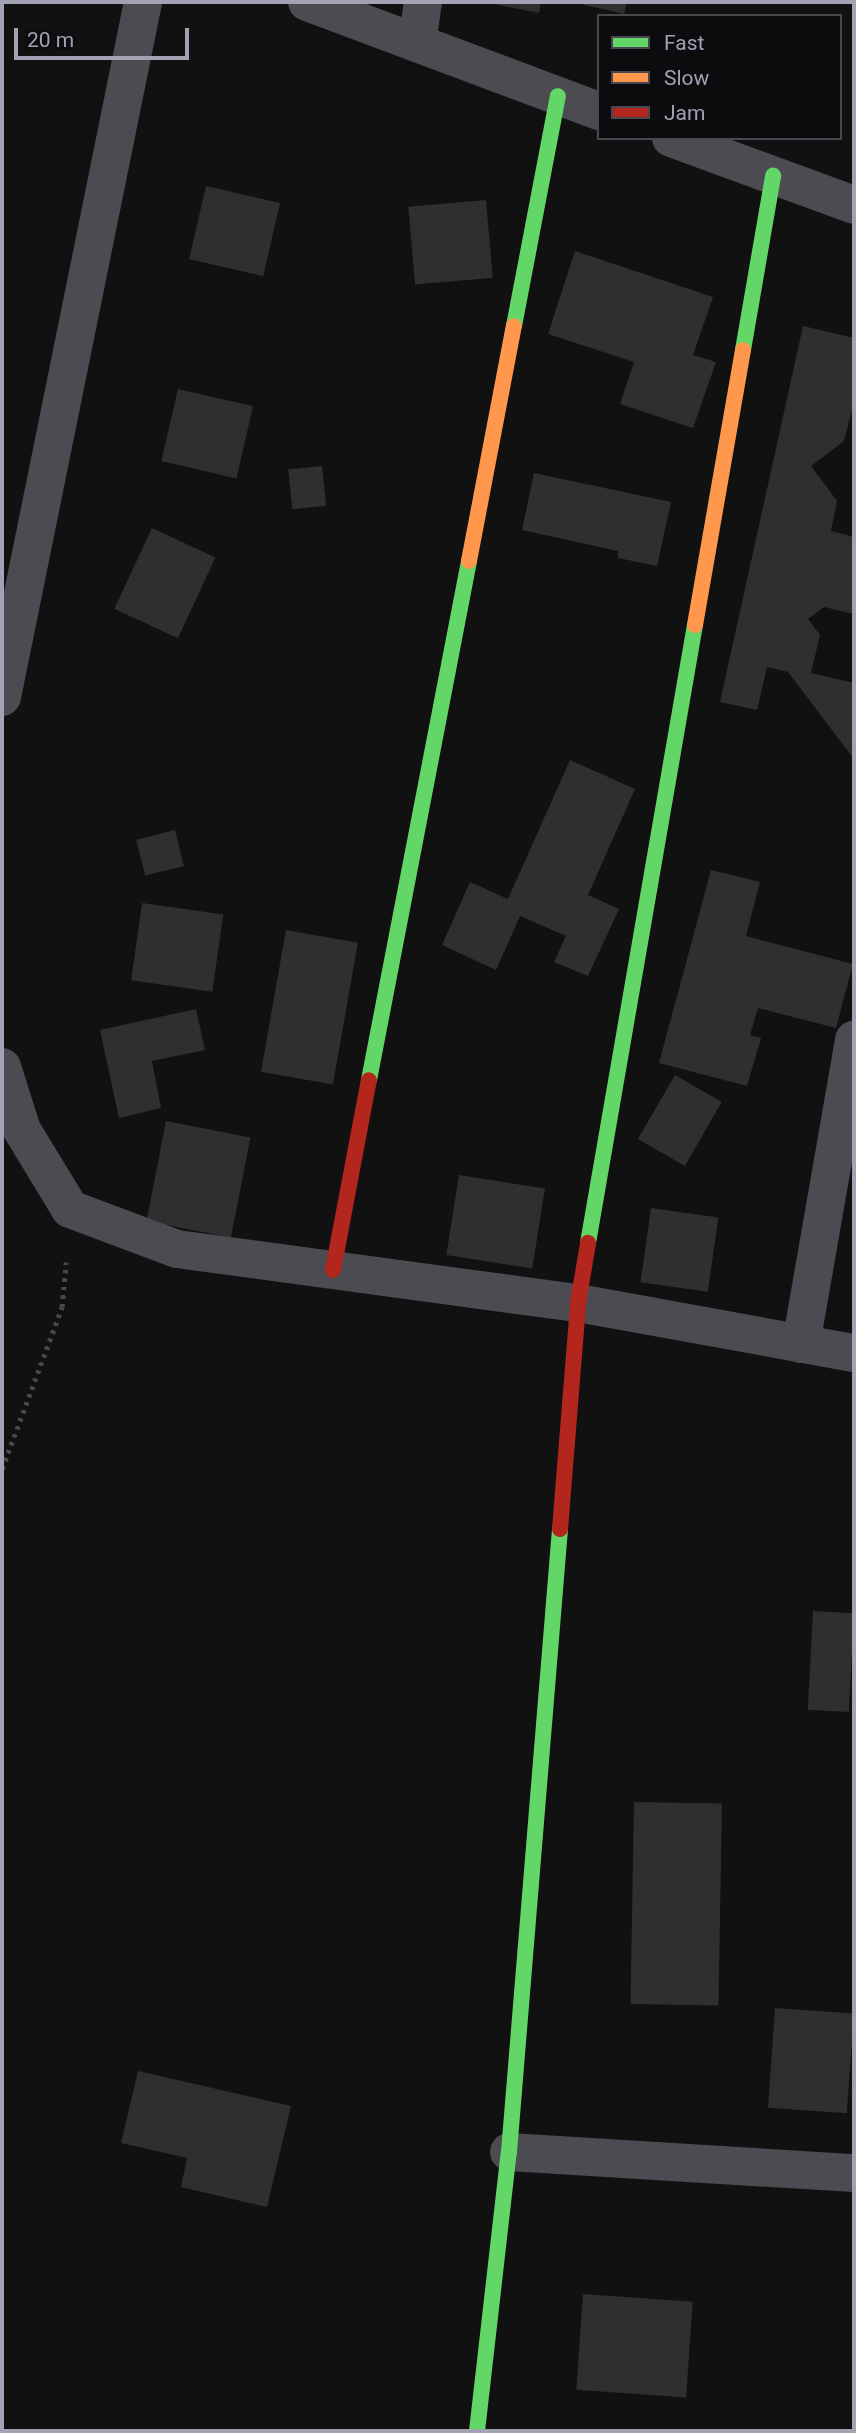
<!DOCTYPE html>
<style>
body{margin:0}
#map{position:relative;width:856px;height:2433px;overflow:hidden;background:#111;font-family:Roboto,sans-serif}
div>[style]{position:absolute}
.building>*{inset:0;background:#2f2f30;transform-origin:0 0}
.path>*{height:4.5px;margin-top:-2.25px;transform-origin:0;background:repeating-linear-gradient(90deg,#47474c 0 3.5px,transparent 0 8.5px)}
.street>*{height:38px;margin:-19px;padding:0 19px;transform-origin:19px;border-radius:19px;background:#4b4b51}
.fast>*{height:16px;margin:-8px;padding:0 8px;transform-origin:8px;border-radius:8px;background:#63d668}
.slow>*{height:16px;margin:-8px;padding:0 8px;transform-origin:8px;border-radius:8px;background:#ff974d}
.jam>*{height:16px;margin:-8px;padding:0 8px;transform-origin:8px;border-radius:8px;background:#b3261e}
span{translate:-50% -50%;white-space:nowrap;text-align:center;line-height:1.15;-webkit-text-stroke:5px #0c0b0d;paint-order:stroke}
.frame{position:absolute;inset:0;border:4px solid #a1a2b3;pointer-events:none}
.legend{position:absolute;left:597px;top:14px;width:245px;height:126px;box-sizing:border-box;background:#0c0b0d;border:2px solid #48474f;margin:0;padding:9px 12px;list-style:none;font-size:21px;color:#a1a2b3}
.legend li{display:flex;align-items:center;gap:14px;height:35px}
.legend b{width:35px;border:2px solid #48474f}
.scale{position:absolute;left:14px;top:28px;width:175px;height:32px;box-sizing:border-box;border:4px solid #a1a2b3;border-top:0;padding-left:9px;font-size:21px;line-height:24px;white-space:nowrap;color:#a1a2b3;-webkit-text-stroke:5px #0c0b0d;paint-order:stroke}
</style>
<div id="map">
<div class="building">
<i style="clip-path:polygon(484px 2px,541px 2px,539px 13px)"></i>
<i style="clip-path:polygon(572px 2px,627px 2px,624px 14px)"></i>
<i style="left:206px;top:186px;width:76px;height:75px;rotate:13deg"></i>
<i style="left:486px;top:200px;width:78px;height:78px;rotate:85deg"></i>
<i style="clip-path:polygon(575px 251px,713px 297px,693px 355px,716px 362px,693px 428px,620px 404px,634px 362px,548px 334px)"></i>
<i style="clip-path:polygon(803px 326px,854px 338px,854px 402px,844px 441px,811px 466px,837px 501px,831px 531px,854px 537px,854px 614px,824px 607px,808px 619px,820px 635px,811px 673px,854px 683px,854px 759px,788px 672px,767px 667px,757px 710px,720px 702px)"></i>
<i style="left:178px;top:389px;width:77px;height:74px;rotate:13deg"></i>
<i style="left:322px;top:466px;width:40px;height:34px;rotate:84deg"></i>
<i style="clip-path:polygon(534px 473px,671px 502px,657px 566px,618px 558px,618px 551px,522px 530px)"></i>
<i style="left:152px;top:528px;width:70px;height:89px;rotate:25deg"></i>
<i style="clip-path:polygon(570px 760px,635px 789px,588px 895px,619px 909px,588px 976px,554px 962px,566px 936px,520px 916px,496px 970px,442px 945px,470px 882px,508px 899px)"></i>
<i style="left:175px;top:830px;width:37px;height:40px;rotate:76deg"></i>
<i style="clip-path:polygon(711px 870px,760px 882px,746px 936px,853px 964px,836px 1028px,758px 1008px,750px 1035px,761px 1038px,747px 1086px,659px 1063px)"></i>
<i style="left:142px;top:903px;width:82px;height:78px;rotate:8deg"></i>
<i style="left:286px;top:930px;width:73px;height:144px;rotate:10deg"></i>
<i style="clip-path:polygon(196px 1009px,205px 1050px,152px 1061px,161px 1108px,119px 1118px,100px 1030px)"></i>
<i style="left:675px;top:1075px;width:54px;height:74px;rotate:30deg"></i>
<i style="left:166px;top:1121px;width:86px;height:102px;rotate:11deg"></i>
<i style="left:459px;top:1175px;width:87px;height:81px;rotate:9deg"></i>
<i style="left:651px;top:1208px;width:68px;height:75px;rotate:8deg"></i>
<i style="left:813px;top:1611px;width:41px;height:99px;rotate:3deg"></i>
<i style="left:634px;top:1802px;width:88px;height:202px;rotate:1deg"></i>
<i style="left:775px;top:2008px;width:79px;height:100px;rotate:4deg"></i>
<i style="clip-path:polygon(138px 2071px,291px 2106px,267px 2207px,181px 2187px,187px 2158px,121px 2143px)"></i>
<i style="left:583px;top:2294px;width:110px;height:96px;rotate:4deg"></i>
</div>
<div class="path">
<i style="left:2px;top:1469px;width:173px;rotate:-69.7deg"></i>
<i style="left:62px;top:1307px;width:45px;rotate:-84.9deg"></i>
</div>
<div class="street">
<i style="left:307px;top:2px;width:312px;rotate:20.5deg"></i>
<i style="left:417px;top:43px;width:41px;rotate:-81.7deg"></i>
<i style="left:671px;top:138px;width:195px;rotate:20.1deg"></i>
<i style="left:2px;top:697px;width:709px;rotate:-78.53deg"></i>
<i style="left:2px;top:1067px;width:66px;rotate:72.4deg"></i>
<i style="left:22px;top:1130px;width:92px;rotate:58.7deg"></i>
<i style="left:70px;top:1209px;width:114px;rotate:20.5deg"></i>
<i style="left:177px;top:1249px;width:405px;rotate:7.7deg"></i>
<i style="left:578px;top:1303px;width:280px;rotate:10.3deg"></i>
<i style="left:801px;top:1344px;width:309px;rotate:-80.1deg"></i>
<i style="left:509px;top:2152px;width:346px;rotate:3.5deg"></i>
</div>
<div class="fast">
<i style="left:514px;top:326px;width:234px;rotate:-79.2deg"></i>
<i style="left:743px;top:350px;width:177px;rotate:-80.2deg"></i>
<i style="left:369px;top:1080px;width:529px;rotate:-79.09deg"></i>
<i style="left:588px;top:1243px;width:627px;rotate:-80.18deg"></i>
<i style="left:477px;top:2431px;width:281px;rotate:-83.5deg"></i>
<i style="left:509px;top:2152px;width:625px;rotate:-85.32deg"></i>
</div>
<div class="slow">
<i style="left:469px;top:561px;width:239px;rotate:-79.2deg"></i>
<i style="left:695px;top:625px;width:279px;rotate:-80.1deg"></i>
</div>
<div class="jam">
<i style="left:333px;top:1270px;width:193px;rotate:-79.3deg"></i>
<i style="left:560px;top:1529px;width:227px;rotate:-85.4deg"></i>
<i style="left:578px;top:1303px;width:61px;rotate:-80.5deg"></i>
</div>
<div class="frame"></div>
<ul class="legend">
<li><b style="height:9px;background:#63d668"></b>Fast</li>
<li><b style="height:9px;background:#ff974d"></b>Slow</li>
<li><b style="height:9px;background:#b3261e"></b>Jam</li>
</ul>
<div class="scale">20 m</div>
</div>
